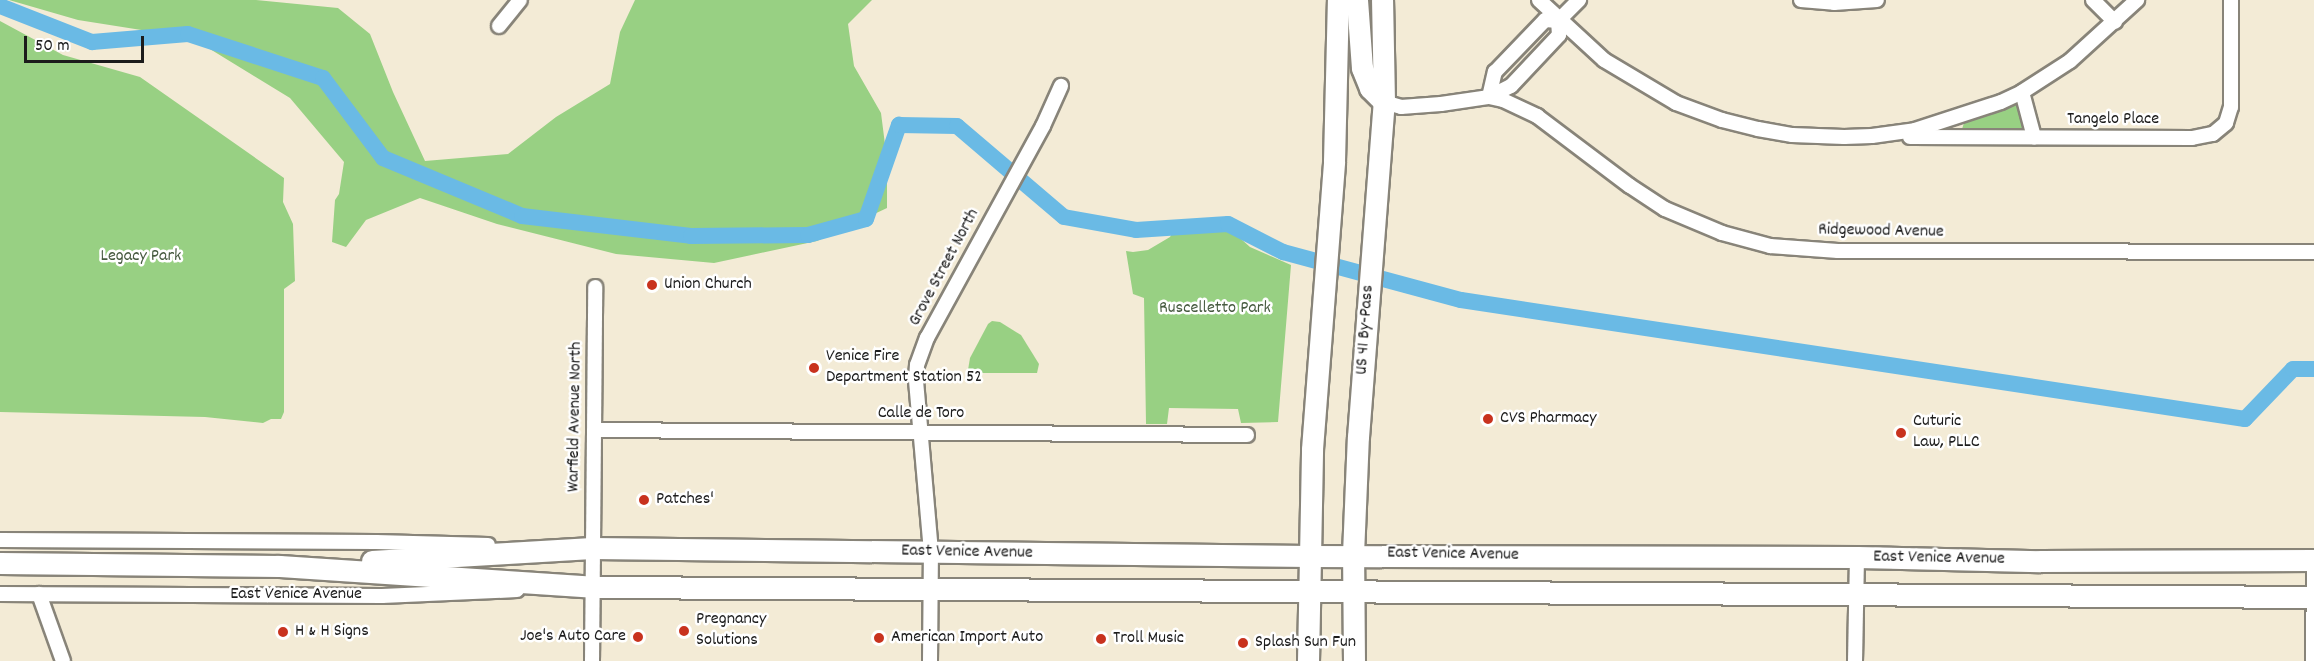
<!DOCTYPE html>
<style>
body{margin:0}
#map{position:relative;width:2314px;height:661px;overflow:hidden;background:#f3ebd6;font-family:Dekko,sans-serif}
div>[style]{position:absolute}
.green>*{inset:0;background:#98d083}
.canal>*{height:16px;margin:-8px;padding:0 8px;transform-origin:8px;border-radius:8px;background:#6abae5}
.roads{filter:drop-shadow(2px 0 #888479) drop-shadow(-2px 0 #888479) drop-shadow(0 2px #888479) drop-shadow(0 -2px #888479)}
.street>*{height:14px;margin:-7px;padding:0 7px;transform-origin:7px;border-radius:7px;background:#fff}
.primary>*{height:21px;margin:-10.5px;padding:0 10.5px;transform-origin:10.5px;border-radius:10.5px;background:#fff}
.dots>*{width:16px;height:16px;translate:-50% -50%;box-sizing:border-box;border:3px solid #fff;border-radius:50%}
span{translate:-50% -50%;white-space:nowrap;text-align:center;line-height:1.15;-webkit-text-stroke:5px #fff;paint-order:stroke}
.street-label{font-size:18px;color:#1c1c1c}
.park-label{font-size:18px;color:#475b40}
.poi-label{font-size:18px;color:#1c1c1c}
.left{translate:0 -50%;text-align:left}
.right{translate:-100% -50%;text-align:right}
.scale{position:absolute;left:24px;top:36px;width:120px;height:27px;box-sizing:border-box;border:3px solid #1c1c1c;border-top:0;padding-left:8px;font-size:18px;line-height:21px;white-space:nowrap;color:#1c1c1c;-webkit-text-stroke:4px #fff;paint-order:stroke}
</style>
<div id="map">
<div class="green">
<i style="clip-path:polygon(9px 0,256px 0,338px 8px,370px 34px,393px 92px,425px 161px,508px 154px,556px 117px,610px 84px,620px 32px,635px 0,872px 0,848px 24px,854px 66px,881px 113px,887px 160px,887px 208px,817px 241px,714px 263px,616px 254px,497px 224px,420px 198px,366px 220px,346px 247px,332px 242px,335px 200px,339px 194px,344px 162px,290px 98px,192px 38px,78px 20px)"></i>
<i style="clip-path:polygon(0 21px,63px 55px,140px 77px,284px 178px,283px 202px,293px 224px,295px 281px,284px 289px,284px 412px,281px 419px,271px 419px,263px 423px,205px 417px,0 412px)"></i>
<i style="clip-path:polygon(2016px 103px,2019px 106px,2023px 130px,1962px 129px,1964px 123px)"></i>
<i style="clip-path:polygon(1204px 220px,1231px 230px,1250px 247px,1291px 265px,1278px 422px,1241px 423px,1238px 409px,1169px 408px,1167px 424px,1146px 424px,1144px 298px,1133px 294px,1126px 251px,1133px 252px,1148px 250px,1170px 237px,1175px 228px,1192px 221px)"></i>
<i style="clip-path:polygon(992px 321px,1000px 322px,1021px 335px,1039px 364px,1037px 373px,974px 373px,968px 370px,970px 358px,988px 324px)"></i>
</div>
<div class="canal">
<i style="left:0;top:6px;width:99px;rotate:21.4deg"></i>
<i style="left:92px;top:42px;width:96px;rotate:-4.8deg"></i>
<i style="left:188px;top:34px;width:142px;rotate:18.1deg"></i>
<i style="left:323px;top:78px;width:100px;rotate:53.1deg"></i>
<i style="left:383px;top:158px;width:151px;rotate:22.6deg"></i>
<i style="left:522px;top:216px;width:170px;rotate:6.7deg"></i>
<i style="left:691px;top:236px;width:117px;rotate:-0.5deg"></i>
<i style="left:808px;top:235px;width:60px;rotate:-15.4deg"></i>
<i style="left:866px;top:219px;width:100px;rotate:-70.7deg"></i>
<i style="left:899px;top:125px;width:58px;rotate:1deg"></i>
<i style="left:957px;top:126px;width:140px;rotate:40.4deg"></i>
<i style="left:1064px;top:217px;width:73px;rotate:10.2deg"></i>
<i style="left:1136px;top:230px;width:92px;rotate:-3.7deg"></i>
<i style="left:1228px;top:224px;width:62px;rotate:27deg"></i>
<i style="left:1283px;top:252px;width:184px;rotate:15.1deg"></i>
<i style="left:1461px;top:300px;width:793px;rotate:8.63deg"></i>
<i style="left:2245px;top:419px;width:69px;rotate:-46.2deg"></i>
<i style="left:2293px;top:369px;width:21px"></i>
</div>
<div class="roads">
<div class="street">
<i style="left:1539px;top:0;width:88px;rotate:42.7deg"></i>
<i style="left:1604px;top:60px;width:84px;rotate:30.8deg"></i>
<i style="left:1676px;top:103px;width:49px;rotate:20.3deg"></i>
<i style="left:1722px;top:120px;width:37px;rotate:14deg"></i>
<i style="left:1758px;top:129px;width:35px;rotate:10deg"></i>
<i style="left:1792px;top:135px;width:52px;rotate:2.2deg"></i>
<i style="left:1844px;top:137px;width:28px;rotate:-2deg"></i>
<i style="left:1872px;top:136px;width:43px;rotate:-7.9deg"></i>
<i style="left:1915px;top:130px;width:90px;rotate:-18deg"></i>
<i style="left:2001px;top:102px;width:23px;rotate:-25deg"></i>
<i style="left:2022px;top:92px;width:57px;rotate:-32.9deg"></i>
<i style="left:2070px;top:61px;width:91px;rotate:-42.3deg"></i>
<i style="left:1801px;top:0;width:33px;rotate:5deg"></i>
<i style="left:1834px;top:3px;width:43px;rotate:-4deg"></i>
<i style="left:2093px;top:0;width:31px;rotate:45deg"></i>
<i style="left:499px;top:26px;width:33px;rotate:-51deg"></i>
<i style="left:2022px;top:92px;width:47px;rotate:75.1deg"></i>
<i style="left:1489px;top:97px;width:14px;rotate:12deg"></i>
<i style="left:1503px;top:100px;width:38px;rotate:25deg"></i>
<i style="left:1537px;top:116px;width:116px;rotate:37deg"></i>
<i style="left:1630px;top:186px;width:42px;rotate:33.3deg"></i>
<i style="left:1665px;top:209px;width:62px;rotate:22.8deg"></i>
<i style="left:1722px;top:233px;width:50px;rotate:15.2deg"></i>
<i style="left:1770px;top:246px;width:68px;rotate:4.2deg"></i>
<i style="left:1838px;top:251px;width:476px;rotate:0.1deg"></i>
<i style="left:1489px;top:97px;width:26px;rotate:-77deg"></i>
<i style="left:1495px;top:72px;width:72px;rotate:-46.1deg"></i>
<i style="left:1545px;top:20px;width:13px;rotate:4deg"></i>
<i style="left:1384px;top:102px;width:18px;rotate:16deg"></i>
<i style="left:1401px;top:107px;width:40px;rotate:-4.3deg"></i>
<i style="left:1441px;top:104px;width:49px;rotate:-8.3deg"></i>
<i style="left:1489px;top:97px;width:25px;rotate:-27deg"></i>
<i style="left:1511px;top:86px;width:70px;rotate:-46.7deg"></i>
<i style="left:1559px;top:35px;width:14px;rotate:-94deg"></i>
<i style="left:1558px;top:21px;width:30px;rotate:-45deg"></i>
<i style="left:1910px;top:137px;width:282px;rotate:0.2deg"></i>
<i style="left:2192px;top:138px;width:21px;rotate:-11deg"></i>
<i style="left:2213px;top:134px;width:17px;rotate:-40deg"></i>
<i style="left:2226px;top:123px;width:17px;rotate:-73deg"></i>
<i style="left:2231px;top:107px;width:107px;rotate:-90deg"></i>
<i style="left:595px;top:430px;width:652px;rotate:0.44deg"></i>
<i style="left:0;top:540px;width:376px;rotate:0.3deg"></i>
<i style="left:376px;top:542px;width:112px;rotate:1.5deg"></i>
<i style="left:0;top:594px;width:382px;rotate:0.3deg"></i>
<i style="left:382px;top:596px;width:135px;rotate:-2.5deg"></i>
<i style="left:39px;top:594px;width:71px;rotate:70.3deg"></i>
<i style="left:592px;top:661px;width:374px;rotate:-89.5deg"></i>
<i style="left:930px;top:661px;width:109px;rotate:-89.5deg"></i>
<i style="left:931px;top:552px;width:174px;rotate:-95deg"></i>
<i style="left:916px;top:379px;width:14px;rotate:-86deg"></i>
<i style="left:917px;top:365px;width:29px;rotate:-70deg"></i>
<i style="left:927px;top:338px;width:242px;rotate:-61.3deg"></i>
<i style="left:1043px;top:126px;width:44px;rotate:-65.8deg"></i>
<i style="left:1855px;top:661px;width:104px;rotate:-88.9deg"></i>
<i style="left:2313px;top:661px;width:101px;rotate:-89.4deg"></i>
</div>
<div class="primary">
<i style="left:1357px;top:0;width:68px;rotate:85.8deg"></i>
<i style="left:1362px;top:68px;width:22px;rotate:68deg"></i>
<i style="left:1370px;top:88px;width:20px;rotate:45deg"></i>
<i style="left:372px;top:561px;width:220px;rotate:-3.4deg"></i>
<i style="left:592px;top:548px;width:717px;rotate:0.64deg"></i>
<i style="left:1309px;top:556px;width:548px;rotate:0.1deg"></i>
<i style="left:1857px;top:557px;width:183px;rotate:1.3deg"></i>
<i style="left:2040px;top:561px;width:274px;rotate:-0.2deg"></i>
<i style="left:0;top:563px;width:279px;rotate:0.6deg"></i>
<i style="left:279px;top:566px;width:315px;rotate:3.8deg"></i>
<i style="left:593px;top:587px;width:1721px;rotate:0.33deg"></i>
<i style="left:1308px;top:661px;width:212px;rotate:-88.9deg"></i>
<i style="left:1312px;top:449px;width:289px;rotate:-85.6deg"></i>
<i style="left:1334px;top:161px;width:161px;rotate:-88.6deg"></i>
<i style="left:1354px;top:661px;width:107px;rotate:-90.5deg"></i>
<i style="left:1353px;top:554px;width:117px;rotate:-87.6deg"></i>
<i style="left:1358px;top:437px;width:336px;rotate:-85.6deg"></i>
<i style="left:1384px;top:102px;width:102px;rotate:-91.1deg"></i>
</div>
</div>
<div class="dots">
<i style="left:652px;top:285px;background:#c8321e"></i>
<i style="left:814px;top:368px;background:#c8321e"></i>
<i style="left:1488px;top:419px;background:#c8321e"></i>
<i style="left:1901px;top:433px;background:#c8321e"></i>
<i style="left:644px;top:500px;background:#c8321e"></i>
<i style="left:684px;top:631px;background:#c8321e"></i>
<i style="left:283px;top:632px;background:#c8321e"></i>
<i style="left:638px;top:637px;background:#c8321e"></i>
<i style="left:879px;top:638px;background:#c8321e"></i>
<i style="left:1101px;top:639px;background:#c8321e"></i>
<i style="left:1243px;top:643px;background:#c8321e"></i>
</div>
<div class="street-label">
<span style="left:2113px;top:120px">Tangelo Place</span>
<span style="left:1881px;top:232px;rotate:1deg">Ridgewood Avenue</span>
<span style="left:945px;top:268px;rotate:-62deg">Grove Street North</span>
<span style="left:1366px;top:330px;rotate:-86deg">US 41 By-Pass</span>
<span style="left:921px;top:414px">Calle de Toro</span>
<span style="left:576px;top:417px;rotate:-89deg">Warfield Avenue North</span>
<span style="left:967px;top:553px;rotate:1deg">East Venice Avenue</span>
<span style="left:1453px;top:555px;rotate:1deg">East Venice Avenue</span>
<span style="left:1939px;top:559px;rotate:1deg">East Venice Avenue</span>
<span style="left:296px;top:595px">East Venice Avenue</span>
</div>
<div class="park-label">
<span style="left:141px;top:257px">Legacy Park</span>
<span style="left:1215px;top:309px">Ruscelletto Park</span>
</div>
<div class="poi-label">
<span class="left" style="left:664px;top:285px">Union Church</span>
<span class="left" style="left:826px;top:368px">Venice Fire<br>Department Station 52</span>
<span class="left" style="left:1500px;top:419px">CVS Pharmacy</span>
<span class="left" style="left:1913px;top:433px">Cuturic<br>Law, PLLC</span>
<span class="left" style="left:656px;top:500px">Patches'</span>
<span class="left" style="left:696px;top:631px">Pregnancy<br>Solutions</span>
<span class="left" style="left:295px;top:632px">H &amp; H Signs</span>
<span class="right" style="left:626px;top:637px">Joe's Auto Care</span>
<span class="left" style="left:891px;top:638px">American Import Auto</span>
<span class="left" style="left:1113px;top:639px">Troll Music</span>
<span class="left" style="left:1255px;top:643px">Splash Sun Fun</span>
</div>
<div class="scale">50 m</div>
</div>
